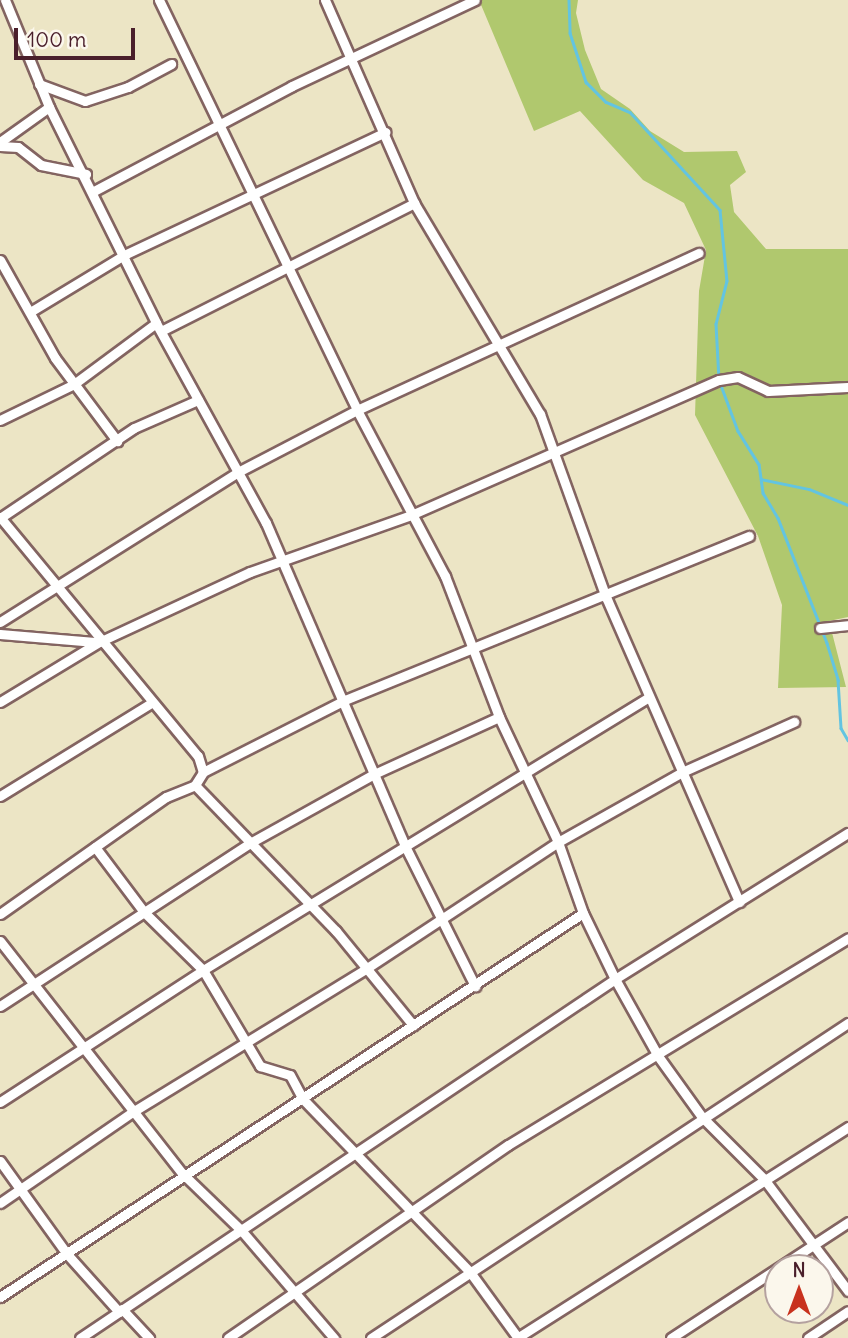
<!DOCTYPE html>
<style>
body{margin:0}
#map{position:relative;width:848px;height:1338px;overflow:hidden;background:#ece5c5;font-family:Delius,sans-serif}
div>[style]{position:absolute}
.green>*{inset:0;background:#b0c86e}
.stream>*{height:2.5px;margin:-1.25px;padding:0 1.25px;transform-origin:1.25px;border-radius:1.25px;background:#63c4e1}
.roads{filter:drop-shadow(2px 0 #836461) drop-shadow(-2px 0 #836461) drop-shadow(0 2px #836461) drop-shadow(0 -2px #836461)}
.minor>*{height:9px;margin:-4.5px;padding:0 4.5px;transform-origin:4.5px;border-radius:4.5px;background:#fff}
span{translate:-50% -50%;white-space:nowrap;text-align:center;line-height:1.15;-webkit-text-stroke:7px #fbf7ec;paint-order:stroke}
.north{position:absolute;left:764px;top:1254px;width:70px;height:70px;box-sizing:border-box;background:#fbf7ec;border:2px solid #b4a19f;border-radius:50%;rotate:0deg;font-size:19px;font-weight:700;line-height:28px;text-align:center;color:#4a1f2b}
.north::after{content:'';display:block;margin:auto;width:24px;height:32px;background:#c8321e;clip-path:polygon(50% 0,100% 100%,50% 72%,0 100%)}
.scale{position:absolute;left:14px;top:28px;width:121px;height:32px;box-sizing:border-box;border:4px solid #4a1f2b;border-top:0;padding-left:9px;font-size:21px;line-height:24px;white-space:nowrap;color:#4a1f2b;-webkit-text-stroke:5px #fbf7ec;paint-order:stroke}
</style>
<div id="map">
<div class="green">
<i style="clip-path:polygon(479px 0,578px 0,576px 13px,585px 50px,601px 89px,630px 109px,650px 131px,684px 152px,737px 151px,746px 172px,730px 185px,734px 212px,766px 249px,848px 249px,848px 617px,829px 621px,846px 687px,778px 688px,782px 605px,758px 536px,695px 415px,699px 291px,706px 250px,684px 203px,643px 180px,580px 111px,534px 131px)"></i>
</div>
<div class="stream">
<i style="left:569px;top:0;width:33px;rotate:88deg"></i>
<i style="left:570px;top:33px;width:52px;rotate:71.9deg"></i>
<i style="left:586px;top:82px;width:28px;rotate:45deg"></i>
<i style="left:606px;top:102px;width:26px;rotate:23deg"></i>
<i style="left:630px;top:112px;width:133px;rotate:47.4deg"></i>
<i style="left:720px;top:210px;width:71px;rotate:84.4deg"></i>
<i style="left:727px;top:281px;width:44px;rotate:104.3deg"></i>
<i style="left:716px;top:324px;width:56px;rotate:86.9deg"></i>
<i style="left:719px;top:380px;width:54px;rotate:69.6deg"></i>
<i style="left:738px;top:431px;width:39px;rotate:58deg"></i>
<i style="left:759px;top:464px;width:29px;rotate:82deg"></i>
<i style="left:763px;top:493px;width:29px;rotate:59deg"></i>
<i style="left:778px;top:518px;width:134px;rotate:68.6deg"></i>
<i style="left:827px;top:643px;width:39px;rotate:73deg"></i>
<i style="left:838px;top:680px;width:48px;rotate:86.4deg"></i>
<i style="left:841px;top:728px;width:14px;rotate:60deg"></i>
<i style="left:761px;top:479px;width:49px;rotate:11.8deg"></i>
<i style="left:809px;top:489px;width:42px;rotate:22.3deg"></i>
</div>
<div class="roads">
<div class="minor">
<i style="left:5px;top:0;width:116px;rotate:67.6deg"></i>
<i style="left:49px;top:107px;width:241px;rotate:63.6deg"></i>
<i style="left:156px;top:323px;width:228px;rotate:61.2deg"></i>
<i style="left:266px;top:523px;width:352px;rotate:66.7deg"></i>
<i style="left:405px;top:846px;width:157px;rotate:63.4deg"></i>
<i style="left:159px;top:0;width:455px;rotate:64.2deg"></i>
<i style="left:357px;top:410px;width:188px;rotate:62.1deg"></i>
<i style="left:445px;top:576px;width:151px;rotate:69deg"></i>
<i style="left:499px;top:717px;width:138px;rotate:64.7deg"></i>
<i style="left:558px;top:842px;width:75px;rotate:70.6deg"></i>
<i style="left:583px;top:913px;width:73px;rotate:64.1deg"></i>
<i style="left:615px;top:979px;width:88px;rotate:60.8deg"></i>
<i style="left:658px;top:1056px;width:75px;rotate:54.2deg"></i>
<i style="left:702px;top:1117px;width:88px;rotate:45deg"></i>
<i style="left:764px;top:1179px;width:140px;rotate:53.1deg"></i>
<i style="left:325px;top:0;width:222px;rotate:66.3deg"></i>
<i style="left:414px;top:203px;width:246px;rotate:59.2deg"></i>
<i style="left:540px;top:414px;width:195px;rotate:70.2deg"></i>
<i style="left:606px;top:597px;width:333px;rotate:66.4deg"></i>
<i style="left:39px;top:84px;width:49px;rotate:20.3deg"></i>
<i style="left:85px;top:101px;width:45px;rotate:-18deg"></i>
<i style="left:128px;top:87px;width:49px;rotate:-28.1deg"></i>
<i style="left:0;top:142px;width:60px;rotate:-35.5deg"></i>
<i style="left:0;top:146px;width:18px;rotate:3deg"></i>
<i style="left:18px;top:147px;width:29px;rotate:38deg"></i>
<i style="left:41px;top:165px;width:46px;rotate:11.3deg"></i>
<i style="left:92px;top:192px;width:226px;rotate:-27.9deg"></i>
<i style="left:292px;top:86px;width:202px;rotate:-25.2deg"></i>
<i style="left:0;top:260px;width:112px;rotate:60.7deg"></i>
<i style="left:55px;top:358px;width:104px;rotate:53.2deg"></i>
<i style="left:30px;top:312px;width:110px;rotate:-31.2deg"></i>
<i style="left:124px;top:255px;width:289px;rotate:-25.2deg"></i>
<i style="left:161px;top:331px;width:284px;rotate:-26.8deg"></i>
<i style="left:0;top:420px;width:82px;rotate:-25.9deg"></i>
<i style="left:74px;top:384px;width:102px;rotate:-36.6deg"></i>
<i style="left:0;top:517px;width:310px;rotate:50.4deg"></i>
<i style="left:198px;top:756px;width:17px;rotate:73deg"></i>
<i style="left:0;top:518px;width:161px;rotate:-33.9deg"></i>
<i style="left:134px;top:428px;width:70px;rotate:-23.6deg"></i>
<i style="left:0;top:622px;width:281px;rotate:-32.2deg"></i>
<i style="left:238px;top:472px;width:134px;rotate:-27.5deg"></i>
<i style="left:357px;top:410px;width:376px;rotate:-24.7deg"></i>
<i style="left:820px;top:628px;width:28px;rotate:-6deg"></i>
<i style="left:0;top:634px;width:95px;rotate:4.8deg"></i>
<i style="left:0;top:702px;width:116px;rotate:-31.2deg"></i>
<i style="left:99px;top:642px;width:166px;rotate:-24.9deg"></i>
<i style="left:250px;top:572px;width:171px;rotate:-19.5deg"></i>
<i style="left:411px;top:515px;width:336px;rotate:-23.7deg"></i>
<i style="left:719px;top:380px;width:19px;rotate:-9deg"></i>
<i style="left:738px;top:377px;width:33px;rotate:25deg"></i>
<i style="left:768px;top:391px;width:80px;rotate:-2.9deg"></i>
<i style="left:195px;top:785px;width:203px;rotate:46deg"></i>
<i style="left:336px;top:931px;width:122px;rotate:50.7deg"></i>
<i style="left:0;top:796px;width:177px;rotate:-31.6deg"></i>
<i style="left:95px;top:847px;width:81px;rotate:53deg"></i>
<i style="left:144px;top:912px;width:83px;rotate:44.5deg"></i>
<i style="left:203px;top:970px;width:112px;rotate:59.3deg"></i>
<i style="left:260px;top:1066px;width:31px;rotate:17deg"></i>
<i style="left:290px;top:1075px;width:26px;rotate:62deg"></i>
<i style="left:302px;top:1098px;width:242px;rotate:46deg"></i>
<i style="left:470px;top:1272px;width:82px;rotate:54deg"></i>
<i style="left:0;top:914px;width:203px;rotate:-35.2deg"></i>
<i style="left:166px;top:797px;width:31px;rotate:-22deg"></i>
<i style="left:195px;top:785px;width:15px;rotate:-58deg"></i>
<i style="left:203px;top:772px;width:159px;rotate:-26.9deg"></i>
<i style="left:345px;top:700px;width:436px;rotate:-22.1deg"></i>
<i style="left:0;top:941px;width:296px;rotate:51.9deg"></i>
<i style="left:183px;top:1174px;width:81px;rotate:44deg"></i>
<i style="left:241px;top:1230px;width:143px;rotate:49.3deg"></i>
<i style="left:0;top:1006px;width:298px;rotate:-33.1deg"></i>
<i style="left:250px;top:843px;width:142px;rotate:-29.1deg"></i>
<i style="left:374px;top:774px;width:137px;rotate:-24.5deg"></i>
<i style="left:0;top:1102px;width:242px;rotate:-33deg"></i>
<i style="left:203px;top:970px;width:523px;rotate:-31.47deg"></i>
<i style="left:0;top:1161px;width:115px;rotate:54.2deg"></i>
<i style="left:67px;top:1254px;width:78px;rotate:48.1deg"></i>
<i style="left:0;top:1203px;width:163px;rotate:-34.5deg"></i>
<i style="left:134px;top:1111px;width:273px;rotate:-31.5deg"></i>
<i style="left:367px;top:968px;width:229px;rotate:-33.4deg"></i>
<i style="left:558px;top:842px;width:142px;rotate:-29.4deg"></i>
<i style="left:682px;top:772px;width:123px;rotate:-24.1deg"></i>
<i style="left:0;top:1297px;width:698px;rotate:-33.37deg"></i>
<i style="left:122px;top:1309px;width:40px;rotate:47deg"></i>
<i style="left:80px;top:1338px;width:644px;rotate:-33.86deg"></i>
<i style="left:615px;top:979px;width:275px;rotate:-32.1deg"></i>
<i style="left:228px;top:1338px;width:340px;rotate:-34.6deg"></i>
<i style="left:508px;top:1145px;width:398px;rotate:-31.3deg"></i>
<i style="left:371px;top:1338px;width:572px;rotate:-33.44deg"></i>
<i style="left:517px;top:1338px;width:393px;rotate:-32.5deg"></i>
<i style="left:671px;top:1338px;width:212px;rotate:-33.2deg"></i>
<i style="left:808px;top:1338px;width:48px;rotate:-34deg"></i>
</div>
</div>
<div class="north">N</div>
<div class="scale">100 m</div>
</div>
